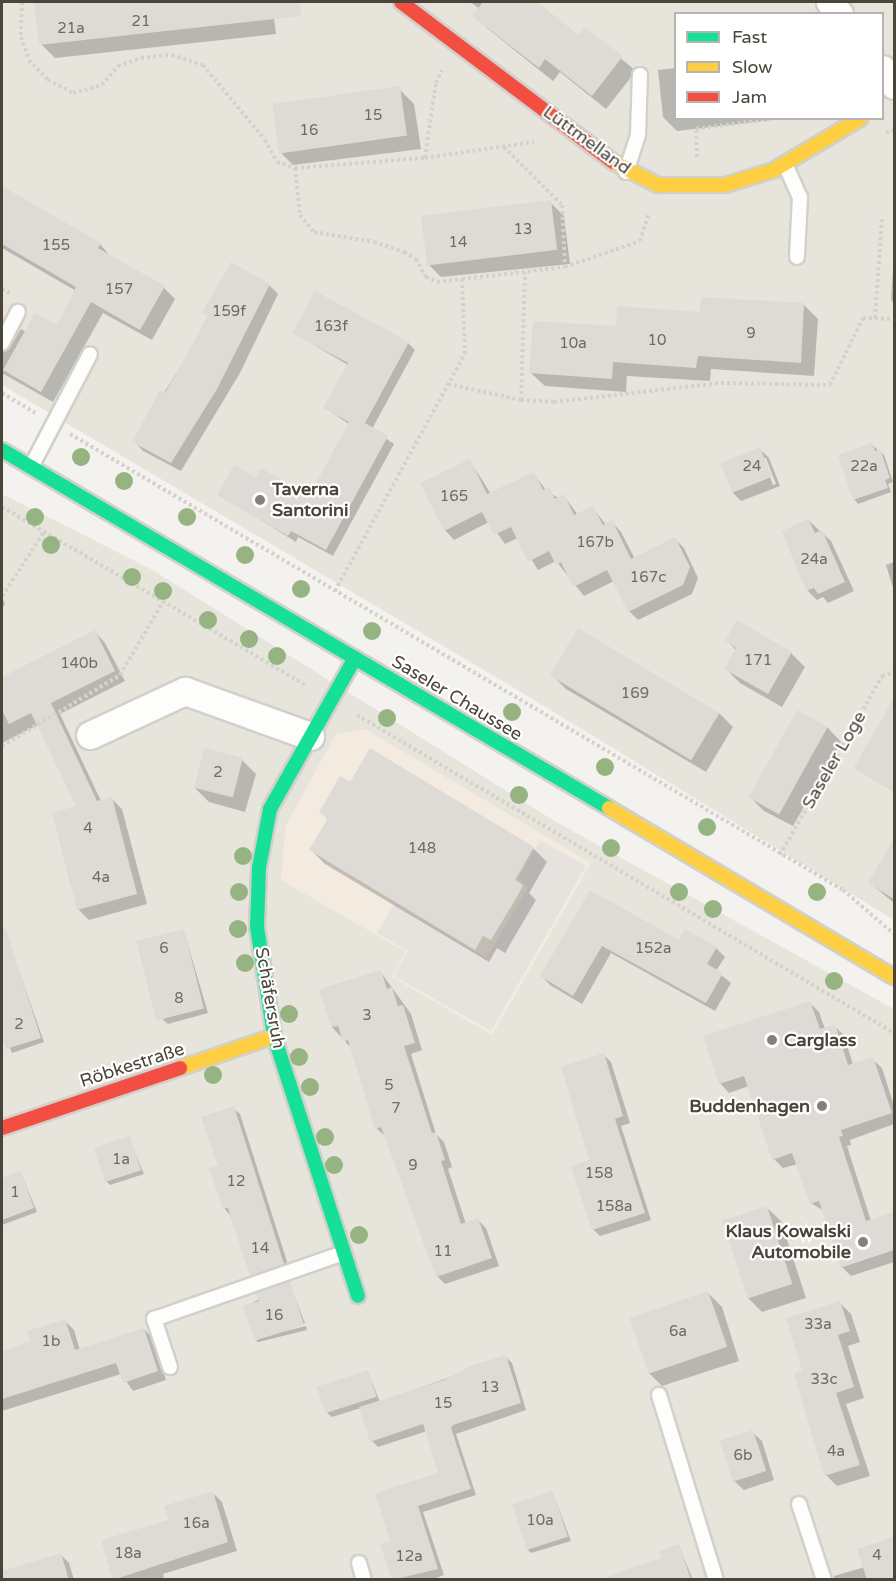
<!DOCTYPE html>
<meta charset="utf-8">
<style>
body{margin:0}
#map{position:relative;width:896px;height:1581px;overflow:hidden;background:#f4f2ee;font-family:"Varela Round",sans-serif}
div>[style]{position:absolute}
.residential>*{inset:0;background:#e7e4dc}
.commercial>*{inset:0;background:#f3ebdf}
.parking>*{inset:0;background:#e6e3df}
.shadow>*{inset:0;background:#0003;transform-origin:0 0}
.building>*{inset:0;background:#dedbd6;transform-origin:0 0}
.path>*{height:4px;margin-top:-2px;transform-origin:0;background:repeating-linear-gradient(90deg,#d3d2cc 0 3px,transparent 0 6px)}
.roads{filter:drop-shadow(2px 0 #d2d0cb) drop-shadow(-2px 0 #d2d0cb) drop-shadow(0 2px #d2d0cb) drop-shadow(0 -2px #d2d0cb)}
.lane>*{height:14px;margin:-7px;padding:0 7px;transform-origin:7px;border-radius:7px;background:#fdfdfc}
.street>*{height:27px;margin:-13.5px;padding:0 13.5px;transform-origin:13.5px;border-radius:13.5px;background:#fdfdfc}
.fast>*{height:14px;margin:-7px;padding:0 7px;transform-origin:7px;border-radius:7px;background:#16e098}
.slow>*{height:14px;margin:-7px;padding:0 7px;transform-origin:7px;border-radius:7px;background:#ffcf43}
.jam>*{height:14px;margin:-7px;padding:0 7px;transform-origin:7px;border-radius:7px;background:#f24e42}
.trees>*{width:18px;height:18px;margin:-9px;border-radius:50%;background:#96b382}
.dots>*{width:16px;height:16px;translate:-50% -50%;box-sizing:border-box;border:3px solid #fff;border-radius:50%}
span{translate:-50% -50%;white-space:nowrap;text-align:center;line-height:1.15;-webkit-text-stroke:4.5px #fff;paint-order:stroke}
.number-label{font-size:15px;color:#706a61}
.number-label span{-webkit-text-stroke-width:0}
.street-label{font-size:18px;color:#4b4439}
.poi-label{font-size:18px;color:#4b4439;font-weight:700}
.left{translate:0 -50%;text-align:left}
.right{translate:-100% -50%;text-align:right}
.frame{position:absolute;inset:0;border:3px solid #4b4439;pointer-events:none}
.legend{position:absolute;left:674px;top:12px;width:210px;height:108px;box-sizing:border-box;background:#fff;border:2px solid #b7b4b0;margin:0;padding:8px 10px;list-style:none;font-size:18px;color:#4b4439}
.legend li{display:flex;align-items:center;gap:12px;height:30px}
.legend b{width:30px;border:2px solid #b7b4b0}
</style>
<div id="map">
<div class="residential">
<i style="clip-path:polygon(evenodd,2px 2px,894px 2px,894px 920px,516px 689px,2px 385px,2px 2px,676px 14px,882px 14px,882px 118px,676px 118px,676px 14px)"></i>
<i style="clip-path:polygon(2px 494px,149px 568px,553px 820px,894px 1009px,894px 1579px,2px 1579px)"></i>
</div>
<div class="commercial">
<i style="clip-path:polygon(365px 729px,591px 863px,492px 1035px,392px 977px,406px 952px,281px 880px,286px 825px,336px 734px)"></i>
</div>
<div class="parking">
<i style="clip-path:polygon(540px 840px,586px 866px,491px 1031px,394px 976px,408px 951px,377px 933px,394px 904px,486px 958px,528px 887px,518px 879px)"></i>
</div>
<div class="shadow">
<i style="clip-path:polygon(36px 2px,272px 2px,276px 34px,55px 58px,41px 44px)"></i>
<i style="clip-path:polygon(470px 2px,534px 2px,579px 37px,586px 29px,636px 71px,606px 109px,560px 72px,553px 81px,488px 29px,474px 15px,480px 9px)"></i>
<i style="clip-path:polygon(676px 68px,676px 118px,790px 118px,677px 131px,663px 117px,658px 70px)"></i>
<i style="clip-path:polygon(400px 90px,414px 104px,421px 149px,293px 165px,279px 151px)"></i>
<i style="clip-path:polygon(2px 188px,100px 244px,111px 257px,164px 288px,175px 299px,152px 340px,103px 313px,53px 402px,2px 373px,2px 318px,15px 331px,9px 349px,21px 329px,26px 332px,57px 327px,76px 291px,2px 248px)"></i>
<i style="clip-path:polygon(550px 202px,564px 216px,570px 264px,441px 277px,427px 263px)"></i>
<i style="clip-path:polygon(894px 253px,894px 303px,891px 300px)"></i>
<i style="clip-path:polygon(269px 285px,278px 294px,240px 373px,181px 471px,143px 451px,134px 441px,195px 343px)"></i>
<i style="clip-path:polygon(804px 305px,818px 319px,814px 376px,711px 369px,710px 381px,627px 376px,626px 392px,545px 386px,531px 373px,617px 328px,702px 313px)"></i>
<i style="clip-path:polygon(294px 333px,408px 343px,415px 350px,372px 429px,394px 444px,333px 556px,298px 537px,296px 542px,219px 494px,255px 479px,309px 498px,349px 424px,325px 408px,348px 365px)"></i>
<i style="clip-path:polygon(872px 445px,884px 455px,893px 482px,888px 484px,891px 492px,858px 504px,854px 499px)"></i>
<i style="clip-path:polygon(evenodd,760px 449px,769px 458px,780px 486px,741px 501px,732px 492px,760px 449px,763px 458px,766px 458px,776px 484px,773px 485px,763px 458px)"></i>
<i style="clip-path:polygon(470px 461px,491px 494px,533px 473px,546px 490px,558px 498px,564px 496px,578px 515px,593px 508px,606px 525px,612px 522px,621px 532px,635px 559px,675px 539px,684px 548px,698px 578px,692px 594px,638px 620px,629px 611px,614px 581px,584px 596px,556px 561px,538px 570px,518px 538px,505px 544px,489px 522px,454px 540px,445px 530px)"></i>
<i style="clip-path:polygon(808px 520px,831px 541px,854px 591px,828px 603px,823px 597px,817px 600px,808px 591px,784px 531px)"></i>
<i style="clip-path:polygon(894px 562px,894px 591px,886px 565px)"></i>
<i style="clip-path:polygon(2px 596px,5px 605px,2px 607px)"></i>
<i style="clip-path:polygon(737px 622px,791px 653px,805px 667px,782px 707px,740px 683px,726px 669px,737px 651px,727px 641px)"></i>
<i style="clip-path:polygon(95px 632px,105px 643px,125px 681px,60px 714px,101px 801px,112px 799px,122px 809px,147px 904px,89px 920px,78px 909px,78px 807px,38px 725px,2px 743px,2px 679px)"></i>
<i style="clip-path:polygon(552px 675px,719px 713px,733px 727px,706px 772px,566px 689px)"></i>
<i style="clip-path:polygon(889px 709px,894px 712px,894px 792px,855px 768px)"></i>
<i style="clip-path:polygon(798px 712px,828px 728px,841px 742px,793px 826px,764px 811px,750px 797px)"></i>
<i style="clip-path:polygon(370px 750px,533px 848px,547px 862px,529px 893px,536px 900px,505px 953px,497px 948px,489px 962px,325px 864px,311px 850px,329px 820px,321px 812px,350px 784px)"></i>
<i style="clip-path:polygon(242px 760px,256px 774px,245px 812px,209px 802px,195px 788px)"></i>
<i style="clip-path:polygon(894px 842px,894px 903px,870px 883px)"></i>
<i style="clip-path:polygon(590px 892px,680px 942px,716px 948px,725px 957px,716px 971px,731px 983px,715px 1011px,611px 953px,582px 1004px,550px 985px,542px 976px)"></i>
<i style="clip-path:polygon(184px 931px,208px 1013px,168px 1024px,163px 1020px)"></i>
<i style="clip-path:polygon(18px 968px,44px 1042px,12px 1053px,2px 1029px,2px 973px)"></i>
<i style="clip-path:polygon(380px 971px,411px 1014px,422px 1050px,411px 1054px,436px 1134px,444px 1142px,452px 1167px,448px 1169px,466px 1224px,478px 1220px,486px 1228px,499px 1266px,445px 1284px,437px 1276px,385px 1136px,376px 1128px,353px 1050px,332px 1027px)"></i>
<i style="clip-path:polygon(810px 1003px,819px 1012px,825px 1029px,834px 1026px,844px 1035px,853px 1065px,872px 1059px,882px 1068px,894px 1106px,894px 1124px,850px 1140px,851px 1145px,847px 1146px,871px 1221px,894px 1213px,894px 1262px,851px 1276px,842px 1267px,824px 1211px,811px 1203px,798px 1164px,783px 1168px,774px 1159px,749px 1086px,729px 1093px,720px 1083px)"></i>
<i style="clip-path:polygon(604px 1055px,611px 1062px,630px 1123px,621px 1126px,651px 1220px,600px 1236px,593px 1229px,591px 1161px)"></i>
<i style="clip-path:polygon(233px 1108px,240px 1114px,290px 1271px,258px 1282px,252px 1275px,230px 1215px,224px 1208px,220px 1167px)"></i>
<i style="clip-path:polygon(129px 1138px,144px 1174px,110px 1185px,106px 1181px)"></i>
<i style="clip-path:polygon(21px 1173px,37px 1212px,2px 1225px,2px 1180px)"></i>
<i style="clip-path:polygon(767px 1208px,781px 1221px,806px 1298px,762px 1312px,748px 1298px)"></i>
<i style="clip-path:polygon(289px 1283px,305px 1323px,257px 1341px,245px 1307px)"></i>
<i style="clip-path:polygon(708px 1293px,722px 1307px,739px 1361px,662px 1386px,648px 1372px)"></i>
<i style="clip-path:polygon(840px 1303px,851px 1314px,860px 1342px,848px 1346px,864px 1398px,846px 1404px,870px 1476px,837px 1486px,826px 1475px,804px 1371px)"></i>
<i style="clip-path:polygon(65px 1321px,74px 1330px,80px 1350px,144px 1329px,153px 1339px,166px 1380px,133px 1391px,121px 1374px,2px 1411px,2px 1352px,32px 1342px)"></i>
<i style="left:306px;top:1326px;width:4px;height:51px;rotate:76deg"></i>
<i style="clip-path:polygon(506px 1357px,512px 1363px,526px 1410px,456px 1434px,476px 1495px,423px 1512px,444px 1575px,431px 1580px,393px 1580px,392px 1542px,440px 1474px,427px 1431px,378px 1447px,372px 1441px,361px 1408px,332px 1417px,327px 1413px,368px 1372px,380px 1402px)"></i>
<i style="clip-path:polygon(752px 1432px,762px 1441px,774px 1480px,744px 1490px,734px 1481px)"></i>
<i style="clip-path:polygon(212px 1492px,222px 1502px,237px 1551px,163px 1574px,164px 1577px,157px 1580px,115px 1580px,103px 1541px,170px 1521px)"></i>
<i style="clip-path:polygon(553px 1493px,571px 1541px,531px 1553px,527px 1549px)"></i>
<i style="clip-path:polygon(894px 1539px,894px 1574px,889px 1575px,890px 1580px,834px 1580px,834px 1576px,865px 1567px,859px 1550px)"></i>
<i style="clip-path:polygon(679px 1546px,693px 1580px,643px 1580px,663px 1559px)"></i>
<i style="clip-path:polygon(60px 1554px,69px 1563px,74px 1580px,21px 1580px)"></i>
</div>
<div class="building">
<i style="clip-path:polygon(34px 2px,300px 2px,301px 16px,39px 45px)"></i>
<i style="clip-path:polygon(483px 2px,537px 2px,579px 35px,585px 27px,623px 56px,592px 96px,545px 59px,539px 68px,472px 16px)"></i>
<i style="left:400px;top:86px;width:50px;height:129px;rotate:82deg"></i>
<i style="clip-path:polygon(2px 186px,101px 243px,98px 248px,165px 286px,140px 330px,91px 302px,41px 392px,3px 370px,35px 313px,57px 325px,76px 287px,2px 244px)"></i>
<i style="left:551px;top:200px;width:50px;height:131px;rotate:83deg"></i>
<i style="clip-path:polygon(231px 262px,270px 284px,217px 389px,171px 463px,132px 442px,160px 390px,165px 393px,194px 342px,207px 316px,202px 313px)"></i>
<i style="clip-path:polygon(315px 291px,409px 342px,365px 423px,388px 436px,326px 550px,291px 531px,288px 536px,217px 495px,234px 465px,255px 477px,261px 468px,309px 496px,349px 422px,323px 408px,348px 363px,292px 333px)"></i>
<i style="clip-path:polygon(701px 297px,804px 303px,801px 363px,698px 356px,696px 368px,613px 362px,612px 379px,529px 373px,533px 321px,616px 326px,617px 306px,700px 312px)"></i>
<i style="clip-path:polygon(872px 443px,875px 451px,880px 449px,890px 478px,885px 480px,888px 488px,853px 500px,838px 455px)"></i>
<i style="left:760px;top:447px;width:32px;height:43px;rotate:68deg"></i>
<i style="clip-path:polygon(470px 459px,487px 494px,534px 472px,543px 490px,549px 487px,555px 499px,564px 494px,574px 515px,593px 506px,603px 525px,612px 520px,631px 559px,675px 537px,690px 567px,683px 585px,628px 612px,607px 570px,573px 587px,561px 562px,556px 565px,549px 551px,528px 562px,511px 527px,494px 535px,482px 512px,444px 531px,420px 483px)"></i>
<i style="clip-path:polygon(808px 519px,815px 533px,822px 530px,845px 582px,818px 594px,814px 588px,806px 591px,782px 531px)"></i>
<i style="clip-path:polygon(737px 620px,792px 652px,768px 694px,724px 669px,736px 648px,725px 641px)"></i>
<i style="left:578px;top:628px;width:165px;height:55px;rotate:31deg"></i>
<i style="clip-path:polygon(95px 630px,115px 671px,51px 703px,97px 801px,112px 797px,137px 894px,77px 910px,52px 813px,76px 806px,31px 713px,9px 724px,2px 710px,2px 677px)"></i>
<i style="clip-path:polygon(894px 697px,894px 792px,854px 768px)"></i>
<i style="left:797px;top:710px;width:35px;height:100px;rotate:29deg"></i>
<i style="left:204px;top:748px;width:40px;height:41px;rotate:14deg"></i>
<i style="clip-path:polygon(370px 748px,534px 847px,515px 880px,523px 885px,518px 895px,491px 940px,483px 936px,475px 950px,309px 850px,328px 818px,319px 812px,340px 776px,350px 782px)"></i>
<i style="clip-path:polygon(894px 839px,894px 899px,868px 883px)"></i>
<i style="clip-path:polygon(590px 890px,679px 940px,685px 929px,717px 947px,707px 964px,723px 973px,706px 1003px,602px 946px,573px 996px,540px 976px)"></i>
<i style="clip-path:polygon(6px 929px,41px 1038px,6px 1049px,2px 1035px,2px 930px)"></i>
<i style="left:184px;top:929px;width:82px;height:49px;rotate:76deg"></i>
<i style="clip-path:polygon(381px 970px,387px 989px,392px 987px,398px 1006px,403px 1005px,415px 1043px,404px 1046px,432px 1133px,436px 1132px,445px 1160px,441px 1161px,461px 1224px,478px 1218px,492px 1258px,436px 1277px,381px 1127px,375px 1129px,348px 1040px,343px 1042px,338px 1026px,331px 1027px,319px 989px)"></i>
<i style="clip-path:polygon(810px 1001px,820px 1029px,835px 1024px,848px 1065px,873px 1057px,892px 1113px,841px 1130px,843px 1136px,839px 1137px,866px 1221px,894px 1212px,894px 1250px,840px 1268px,819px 1201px,810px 1204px,792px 1153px,772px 1160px,744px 1076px,719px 1084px,703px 1036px)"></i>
<i style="clip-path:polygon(604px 1053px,623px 1116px,615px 1119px,645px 1213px,592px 1230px,571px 1166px,589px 1160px,561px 1067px)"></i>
<i style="clip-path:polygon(234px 1106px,284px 1264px,250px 1276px,228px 1208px,223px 1209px,209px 1168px,218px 1166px,201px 1117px)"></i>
<i style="left:130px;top:1136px;width:36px;height:38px;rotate:72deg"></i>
<i style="clip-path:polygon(21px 1171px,34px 1208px,2px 1220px,2px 1178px)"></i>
<i style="left:767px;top:1206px;width:82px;height:47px;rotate:72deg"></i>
<i style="clip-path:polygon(290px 1281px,304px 1325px,255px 1341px,243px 1306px,259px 1301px,256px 1293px)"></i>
<i style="left:708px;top:1291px;width:59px;height:83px;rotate:71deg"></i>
<i style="clip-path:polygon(840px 1301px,850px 1331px,838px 1335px,854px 1387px,836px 1393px,860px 1465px,824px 1476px,794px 1373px,802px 1370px,786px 1318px)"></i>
<i style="clip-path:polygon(65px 1319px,75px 1350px,144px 1328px,158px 1371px,123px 1383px,116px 1363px,2px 1399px,2px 1351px,30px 1341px,27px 1331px)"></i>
<i style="clip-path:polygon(506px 1355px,521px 1403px,453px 1425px,451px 1428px,471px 1489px,418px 1506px,438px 1569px,392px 1580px,380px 1544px,390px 1541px,375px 1493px,438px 1473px,423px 1424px,370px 1442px,359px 1407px,444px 1380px,473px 1365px)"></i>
<i style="left:368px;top:1370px;width:28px;height:54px;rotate:72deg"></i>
<i style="left:753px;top:1430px;width:43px;height:35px;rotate:72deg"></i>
<i style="clip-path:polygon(213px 1491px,228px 1542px,113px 1580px,101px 1540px,168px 1520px,164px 1506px)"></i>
<i style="left:553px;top:1491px;width:48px;height:43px;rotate:72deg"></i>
<i style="clip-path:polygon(894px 1537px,894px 1580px,867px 1580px,857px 1549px)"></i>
<i style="clip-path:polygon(679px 1544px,691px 1580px,608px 1580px,608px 1576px,661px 1558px,659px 1551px)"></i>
<i style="clip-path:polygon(61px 1553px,69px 1580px,2px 1580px,2px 1571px)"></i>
</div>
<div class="path">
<i style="left:22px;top:2px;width:35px;rotate:92deg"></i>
<i style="left:21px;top:37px;width:24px;rotate:71deg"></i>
<i style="left:29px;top:60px;width:28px;rotate:46deg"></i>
<i style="left:48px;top:80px;width:28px;rotate:27deg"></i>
<i style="left:73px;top:93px;width:30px;rotate:-15deg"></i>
<i style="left:102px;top:85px;width:25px;rotate:-50deg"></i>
<i style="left:118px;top:66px;width:24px;rotate:-19deg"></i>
<i style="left:141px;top:58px;width:31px;rotate:-6deg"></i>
<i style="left:172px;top:55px;width:33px;rotate:18deg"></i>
<i style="left:203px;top:65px;width:97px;rotate:50.4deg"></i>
<i style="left:265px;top:140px;width:25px;rotate:61deg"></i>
<i style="left:277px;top:162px;width:19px;rotate:18deg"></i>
<i style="left:295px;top:168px;width:130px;rotate:-4.4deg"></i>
<i style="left:425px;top:158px;width:76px;rotate:-81.7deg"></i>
<i style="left:436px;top:83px;width:14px;rotate:-65deg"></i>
<i style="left:886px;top:133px;width:9px;rotate:-21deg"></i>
<i style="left:504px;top:147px;width:82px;rotate:45deg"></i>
<i style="left:562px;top:205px;width:62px;rotate:87.2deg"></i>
<i style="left:697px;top:157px;width:28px;rotate:-92deg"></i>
<i style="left:696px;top:129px;width:81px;rotate:-7.8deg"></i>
<i style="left:425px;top:158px;width:110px;rotate:-8.4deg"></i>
<i style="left:295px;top:168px;width:47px;rotate:83.9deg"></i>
<i style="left:300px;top:215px;width:22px;rotate:51deg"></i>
<i style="left:314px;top:232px;width:61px;rotate:9.5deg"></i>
<i style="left:374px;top:242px;width:32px;rotate:18deg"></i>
<i style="left:404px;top:252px;width:14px;rotate:30deg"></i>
<i style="left:416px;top:259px;width:21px;rotate:61deg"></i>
<i style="left:426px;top:277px;width:12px;rotate:24deg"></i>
<i style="left:437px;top:282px;width:25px;rotate:-7deg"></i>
<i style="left:2px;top:289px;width:10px;rotate:29deg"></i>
<i style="left:875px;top:318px;width:100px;rotate:-86deg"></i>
<i style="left:448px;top:384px;width:75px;rotate:12.4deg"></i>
<i style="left:521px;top:400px;width:33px;rotate:3deg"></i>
<i style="left:554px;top:402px;width:168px;rotate:-6.5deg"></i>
<i style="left:721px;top:383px;width:109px;rotate:1.1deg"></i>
<i style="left:830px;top:385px;width:75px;rotate:-63.8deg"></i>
<i style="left:863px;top:318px;width:31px;rotate:2deg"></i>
<i style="left:2px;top:393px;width:39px;rotate:31deg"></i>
<i style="left:521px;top:400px;width:128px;rotate:-88.2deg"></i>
<i style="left:70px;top:434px;width:897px;rotate:30.54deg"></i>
<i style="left:843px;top:890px;width:67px;rotate:40.8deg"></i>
<i style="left:2px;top:507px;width:352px;rotate:30.4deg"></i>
<i style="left:335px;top:591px;width:270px;rotate:-61.3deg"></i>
<i style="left:465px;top:354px;width:75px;rotate:-92.3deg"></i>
<i style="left:462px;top:279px;width:104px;rotate:-6.6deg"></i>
<i style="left:565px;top:267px;width:79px;rotate:-19.1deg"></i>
<i style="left:640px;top:241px;width:29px;rotate:-72deg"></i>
<i style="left:2px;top:596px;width:77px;rotate:-56.7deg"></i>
<i style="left:357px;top:715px;width:624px;rotate:30.63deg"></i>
<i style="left:2px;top:746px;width:138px;rotate:-31deg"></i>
<i style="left:120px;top:675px;width:85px;rotate:-59.5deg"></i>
<i style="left:780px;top:855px;width:206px;rotate:-60.3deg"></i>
<i style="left:882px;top:676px;width:13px;rotate:-18deg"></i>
</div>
<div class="roads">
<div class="lane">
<i style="left:785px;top:164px;width:36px;rotate:66deg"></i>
<i style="left:800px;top:197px;width:60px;rotate:92.9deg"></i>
<i style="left:626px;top:172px;width:40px;rotate:-72deg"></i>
<i style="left:638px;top:134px;width:59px;rotate:-88.1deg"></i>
<i style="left:2px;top:343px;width:35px;rotate:-63deg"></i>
<i style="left:31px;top:467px;width:127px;rotate:-62.4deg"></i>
<i style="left:170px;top:1367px;width:51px;rotate:-108.4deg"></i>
<i style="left:154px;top:1319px;width:201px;rotate:-19.2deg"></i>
<i style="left:659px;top:1395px;width:194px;rotate:72.9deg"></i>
<i style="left:799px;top:1504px;width:80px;rotate:71.8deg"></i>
<i style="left:359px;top:1563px;width:18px;rotate:74deg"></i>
</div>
<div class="street">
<i style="left:830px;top:2px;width:15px;rotate:53deg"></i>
<i style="left:882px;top:69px;width:20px;rotate:53deg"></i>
<i style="left:90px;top:735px;width:105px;rotate:-24.9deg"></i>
<i style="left:185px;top:691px;width:133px;rotate:19.8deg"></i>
</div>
<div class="fast">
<i style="left:2px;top:450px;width:705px;rotate:30.53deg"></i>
<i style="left:355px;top:658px;width:173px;rotate:119.4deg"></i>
<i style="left:270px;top:809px;width:60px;rotate:100.6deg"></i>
<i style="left:259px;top:868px;width:59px;rotate:91.9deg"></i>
<i style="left:257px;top:927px;width:110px;rotate:81.1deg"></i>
<i style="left:274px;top:1036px;width:273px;rotate:72.1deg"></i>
</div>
<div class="slow">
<i style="left:613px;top:162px;width:51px;rotate:27.1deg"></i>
<i style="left:658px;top:185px;width:67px"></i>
<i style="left:725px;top:185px;width:51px;rotate:-17deg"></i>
<i style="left:774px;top:170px;width:101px;rotate:-30.9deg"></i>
<i style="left:609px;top:808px;width:331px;rotate:30.7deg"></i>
<i style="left:180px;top:1068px;width:99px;rotate:-18.8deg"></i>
</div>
<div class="jam">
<i style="left:401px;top:2px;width:266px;rotate:37deg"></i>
<i style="left:2px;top:1128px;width:188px;rotate:-18.6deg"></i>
</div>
</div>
<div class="trees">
<i style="left:81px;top:457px"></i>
<i style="left:124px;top:481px"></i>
<i style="left:35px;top:517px"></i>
<i style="left:187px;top:517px"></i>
<i style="left:51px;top:545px"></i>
<i style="left:245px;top:555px"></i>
<i style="left:132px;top:577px"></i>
<i style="left:301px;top:589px"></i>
<i style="left:163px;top:591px"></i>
<i style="left:208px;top:620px"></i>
<i style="left:372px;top:631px"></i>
<i style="left:249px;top:639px"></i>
<i style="left:277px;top:656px"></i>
<i style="left:512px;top:712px"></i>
<i style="left:387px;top:718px"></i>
<i style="left:605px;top:767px"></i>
<i style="left:519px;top:795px"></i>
<i style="left:707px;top:827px"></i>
<i style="left:611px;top:848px"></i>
<i style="left:243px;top:856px"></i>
<i style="left:239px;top:892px"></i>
<i style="left:679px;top:892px"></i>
<i style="left:817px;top:892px"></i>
<i style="left:713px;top:909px"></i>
<i style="left:238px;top:929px"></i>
<i style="left:245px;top:963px"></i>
<i style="left:834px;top:981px"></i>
<i style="left:289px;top:1014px"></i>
<i style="left:299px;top:1057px"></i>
<i style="left:213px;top:1075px"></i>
<i style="left:310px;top:1087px"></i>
<i style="left:325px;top:1137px"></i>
<i style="left:334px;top:1165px"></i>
<i style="left:359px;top:1235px"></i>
</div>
<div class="dots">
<i style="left:260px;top:500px;background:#868178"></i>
<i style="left:772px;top:1040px;background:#868178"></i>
<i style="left:822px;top:1106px;background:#868178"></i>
<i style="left:863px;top:1242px;background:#868178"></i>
</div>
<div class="number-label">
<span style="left:141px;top:22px">21</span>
<span style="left:71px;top:29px">21a</span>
<span style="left:373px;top:116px">15</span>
<span style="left:309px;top:131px">16</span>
<span style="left:523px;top:230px">13</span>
<span style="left:458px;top:243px">14</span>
<span style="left:56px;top:246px">155</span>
<span style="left:119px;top:290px">157</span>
<span style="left:229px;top:312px">159f</span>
<span style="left:331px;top:327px">163f</span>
<span style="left:751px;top:334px">9</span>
<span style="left:657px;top:341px">10</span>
<span style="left:573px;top:344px">10a</span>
<span style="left:752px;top:467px">24</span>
<span style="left:864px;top:467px">22a</span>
<span style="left:454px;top:497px">165</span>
<span style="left:595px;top:543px">167b</span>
<span style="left:814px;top:560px">24a</span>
<span style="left:648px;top:578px">167c</span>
<span style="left:758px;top:661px">171</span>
<span style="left:79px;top:664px">140b</span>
<span style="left:635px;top:694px">169</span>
<span style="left:218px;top:773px">2</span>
<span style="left:88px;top:829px">4</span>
<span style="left:422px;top:849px">148</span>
<span style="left:101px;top:878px">4a</span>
<span style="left:164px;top:949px">6</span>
<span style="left:653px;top:949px">152a</span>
<span style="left:179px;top:999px">8</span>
<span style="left:367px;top:1016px">3</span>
<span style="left:19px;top:1025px">2</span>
<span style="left:389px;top:1086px">5</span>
<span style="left:396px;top:1109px">7</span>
<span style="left:121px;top:1160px">1a</span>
<span style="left:413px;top:1166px">9</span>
<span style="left:599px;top:1174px">158</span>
<span style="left:236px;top:1182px">12</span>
<span style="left:15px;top:1193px">1</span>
<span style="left:614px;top:1207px">158a</span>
<span style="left:260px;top:1249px">14</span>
<span style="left:443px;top:1252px">11</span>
<span style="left:274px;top:1316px">16</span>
<span style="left:818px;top:1325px">33a</span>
<span style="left:678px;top:1332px">6a</span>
<span style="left:51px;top:1342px">1b</span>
<span style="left:824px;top:1380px">33c</span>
<span style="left:490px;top:1388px">13</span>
<span style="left:443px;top:1404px">15</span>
<span style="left:836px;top:1452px">4a</span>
<span style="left:743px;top:1456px">6b</span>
<span style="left:540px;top:1521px">10a</span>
<span style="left:196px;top:1524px">16a</span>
<span style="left:128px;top:1554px">18a</span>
<span style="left:877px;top:1556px">4</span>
<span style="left:409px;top:1557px">12a</span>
</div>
<div class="street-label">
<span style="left:587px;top:140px;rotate:36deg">Lüttmelland</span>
<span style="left:457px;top:698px;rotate:31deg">Saseler Chaussee</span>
<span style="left:834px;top:760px;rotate:-60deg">Saseler Loge</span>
<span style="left:270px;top:998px;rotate:80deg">Schäfersruh</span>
<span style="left:132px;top:1065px;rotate:-18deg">Röbkestraße</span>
</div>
<div class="poi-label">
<span class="left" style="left:272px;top:500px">Taverna<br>Santorini</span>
<span class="left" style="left:784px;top:1040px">Carglass</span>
<span class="right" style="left:810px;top:1106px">Buddenhagen</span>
<span class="right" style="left:851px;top:1242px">Klaus Kowalski<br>Automobile</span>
</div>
<div class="frame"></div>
<ul class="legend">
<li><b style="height:8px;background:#16e098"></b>Fast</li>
<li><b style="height:8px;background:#ffcf43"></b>Slow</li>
<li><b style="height:8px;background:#f24e42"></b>Jam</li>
</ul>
</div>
